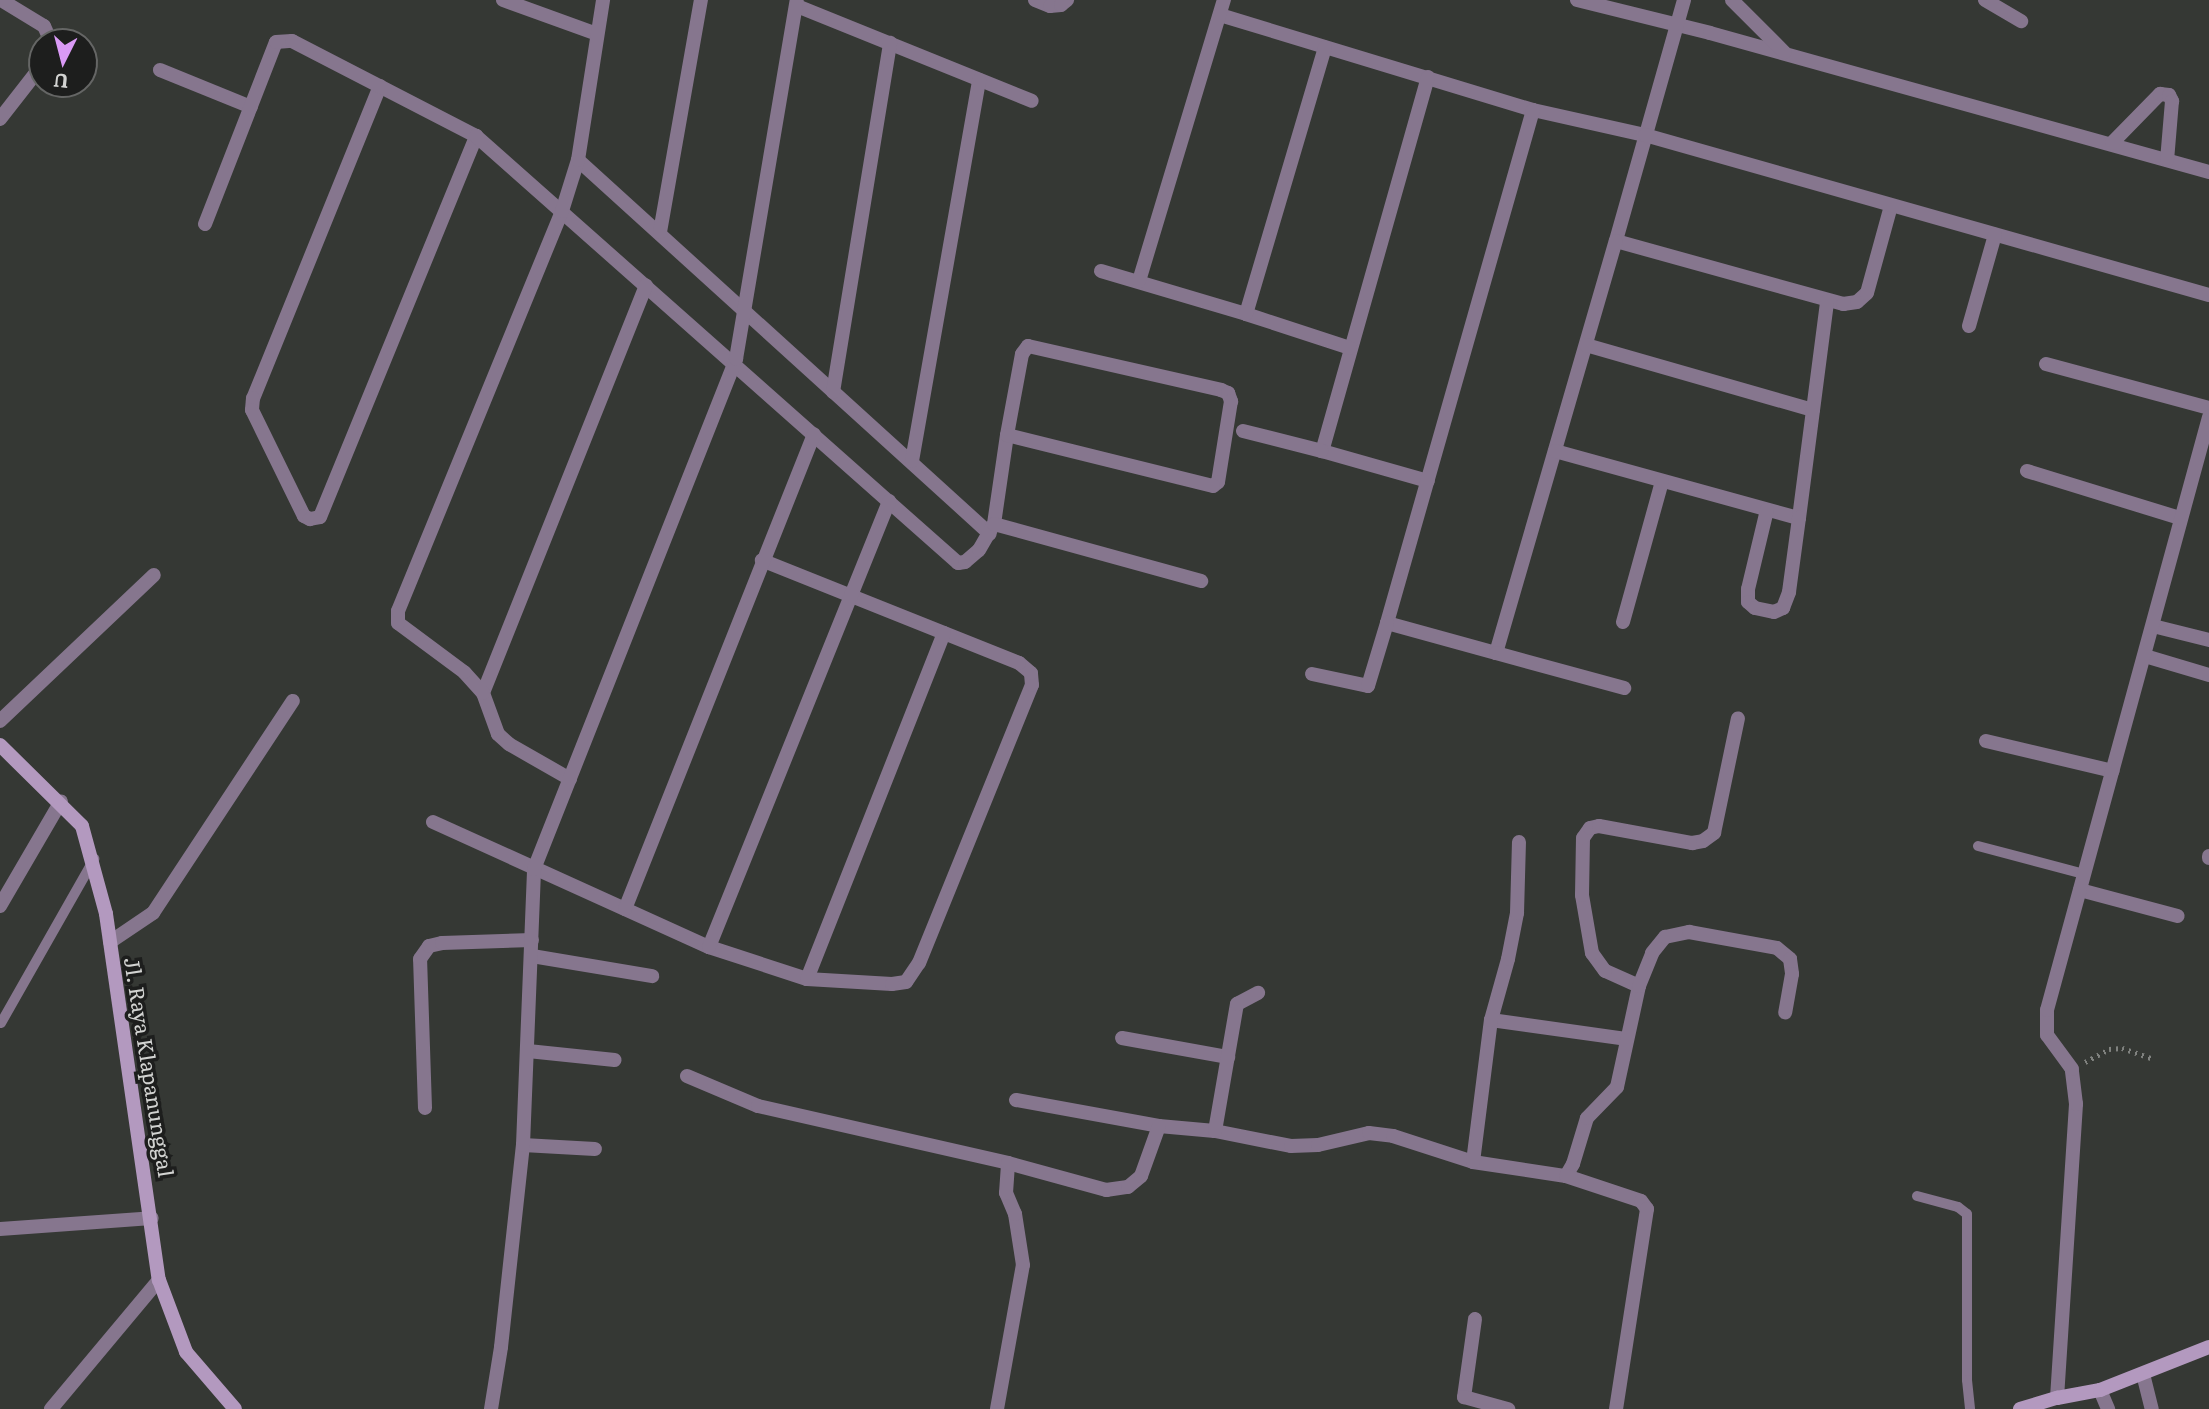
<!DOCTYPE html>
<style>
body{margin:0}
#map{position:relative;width:2209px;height:1409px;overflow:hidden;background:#353834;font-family:Literata,serif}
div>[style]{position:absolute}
.path>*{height:4.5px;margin-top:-2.25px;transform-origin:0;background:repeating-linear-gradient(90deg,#80827f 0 2px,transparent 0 7px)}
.lane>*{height:10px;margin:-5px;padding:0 5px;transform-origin:5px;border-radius:5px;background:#86768e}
.street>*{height:14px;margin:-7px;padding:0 7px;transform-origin:7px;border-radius:7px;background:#86768e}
.secondary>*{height:14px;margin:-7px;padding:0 7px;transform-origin:7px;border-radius:7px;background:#b399bf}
span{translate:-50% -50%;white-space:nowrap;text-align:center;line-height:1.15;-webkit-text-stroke:7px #1d1e1d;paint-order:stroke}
.street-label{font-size:21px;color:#d2d3d1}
.north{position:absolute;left:28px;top:28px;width:70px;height:70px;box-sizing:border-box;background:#1d1e1d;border:2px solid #656665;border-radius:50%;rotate:186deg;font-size:19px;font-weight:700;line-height:28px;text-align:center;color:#d2d3d1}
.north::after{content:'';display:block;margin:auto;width:24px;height:32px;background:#da9af6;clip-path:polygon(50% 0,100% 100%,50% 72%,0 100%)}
</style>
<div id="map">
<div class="path">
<i style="left:2085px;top:1062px;width:27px;rotate:-28deg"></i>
<i style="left:2109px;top:1049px;width:13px;rotate:-4deg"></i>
<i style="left:2122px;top:1048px;width:31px;rotate:19deg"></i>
</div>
<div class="lane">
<i style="left:1978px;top:846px;width:110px;rotate:14.8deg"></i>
<i style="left:1px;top:1023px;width:189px;rotate:-60.4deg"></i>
<i style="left:1917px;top:1196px;width:42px;rotate:15deg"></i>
<i style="left:1958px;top:1207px;width:11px;rotate:38deg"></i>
<i style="left:1967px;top:1214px;width:166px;rotate:90deg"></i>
<i style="left:1967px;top:1380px;width:29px;rotate:84deg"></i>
</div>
<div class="street">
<i style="left:1px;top:0;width:50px;rotate:31.2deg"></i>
<i style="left:44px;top:26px;width:17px;rotate:66deg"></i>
<i style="left:503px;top:0;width:100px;rotate:19.9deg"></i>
<i style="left:1035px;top:0;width:16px;rotate:22deg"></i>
<i style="left:1050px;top:6px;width:11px;rotate:-5deg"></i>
<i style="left:1061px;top:5px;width:8px;rotate:-40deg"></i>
<i style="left:1577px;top:0;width:137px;rotate:13.9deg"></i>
<i style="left:1710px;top:33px;width:518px;rotate:15.57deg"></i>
<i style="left:1684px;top:0;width:250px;rotate:105.8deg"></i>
<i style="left:1616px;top:241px;width:236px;rotate:15.5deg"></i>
<i style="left:1843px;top:304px;width:14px;rotate:-8deg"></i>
<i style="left:1857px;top:302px;width:13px;rotate:-42deg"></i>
<i style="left:1867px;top:293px;width:90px;rotate:-74.6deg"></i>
<i style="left:1732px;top:0;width:74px;rotate:45deg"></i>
<i style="left:1985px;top:0;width:42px;rotate:30.3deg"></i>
<i style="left:797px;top:6px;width:253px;rotate:22deg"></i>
<i style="left:1220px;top:15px;width:327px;rotate:16.9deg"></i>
<i style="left:1533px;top:110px;width:115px;rotate:12.6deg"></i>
<i style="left:1645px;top:135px;width:586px;rotate:15.84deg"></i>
<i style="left:160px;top:70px;width:98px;rotate:22.1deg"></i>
<i style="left:1428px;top:77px;width:389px;rotate:105.8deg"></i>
<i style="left:1322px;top:451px;width:110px;rotate:15.8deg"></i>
<i style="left:380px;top:86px;width:337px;rotate:112.1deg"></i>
<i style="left:253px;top:398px;width:12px;rotate:95deg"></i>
<i style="left:252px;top:410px;width:118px;rotate:63.9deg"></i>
<i style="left:304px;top:516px;width:7px;rotate:27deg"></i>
<i style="left:310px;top:519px;width:10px;rotate:-11deg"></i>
<i style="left:320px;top:517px;width:412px;rotate:-67.7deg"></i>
<i style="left:1533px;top:110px;width:533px;rotate:105.89deg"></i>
<i style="left:1387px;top:623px;width:113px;rotate:15.4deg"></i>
<i style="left:1496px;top:653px;width:429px;rotate:-73.8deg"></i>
<i style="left:0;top:119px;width:68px;rotate:-52.1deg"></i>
<i style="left:2112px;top:143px;width:69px;rotate:-45.6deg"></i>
<i style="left:2160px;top:94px;width:9px;rotate:6deg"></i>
<i style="left:2169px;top:95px;width:7px;rotate:63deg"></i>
<i style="left:2172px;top:101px;width:59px;rotate:94.8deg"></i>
<i style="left:578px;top:160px;width:556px;rotate:42.23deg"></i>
<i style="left:205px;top:224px;width:195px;rotate:-68.7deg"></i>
<i style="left:276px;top:42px;width:16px;rotate:-4deg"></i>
<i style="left:292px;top:41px;width:207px;rotate:27.3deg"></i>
<i style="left:476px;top:136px;width:644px;rotate:41.54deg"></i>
<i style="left:958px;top:563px;width:7px;rotate:-8deg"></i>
<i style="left:965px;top:562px;width:18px;rotate:-41deg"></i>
<i style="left:979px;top:550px;width:30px;rotate:-60deg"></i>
<i style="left:994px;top:524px;width:90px;rotate:-81.7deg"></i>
<i style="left:1007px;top:435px;width:82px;rotate:-79.5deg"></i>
<i style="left:1022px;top:354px;width:10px;rotate:-53deg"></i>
<i style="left:1028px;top:346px;width:198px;rotate:12.8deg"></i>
<i style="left:1221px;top:390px;width:8px;rotate:23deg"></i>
<i style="left:1228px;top:393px;width:9px;rotate:69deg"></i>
<i style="left:1231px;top:401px;width:82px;rotate:99.1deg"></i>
<i style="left:1218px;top:482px;width:6px;rotate:141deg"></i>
<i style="left:1213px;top:486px;width:212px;rotate:-166.1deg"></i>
<i style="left:660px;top:232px;width:236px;rotate:-80deg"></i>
<i style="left:1101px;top:271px;width:151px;rotate:16.5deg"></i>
<i style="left:1246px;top:314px;width:109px;rotate:18.1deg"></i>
<i style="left:1139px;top:281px;width:294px;rotate:-73.2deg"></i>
<i style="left:1246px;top:314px;width:278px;rotate:-73.5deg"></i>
<i style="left:1969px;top:326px;width:95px;rotate:-74.1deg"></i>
<i style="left:1586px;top:345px;width:236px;rotate:16deg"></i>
<i style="left:2046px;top:364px;width:169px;rotate:15.1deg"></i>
<i style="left:833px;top:392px;width:354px;rotate:-80.7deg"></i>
<i style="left:1243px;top:431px;width:81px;rotate:14.2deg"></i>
<i style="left:1555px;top:451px;width:253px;rotate:15.4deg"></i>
<i style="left:1799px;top:518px;width:218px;rotate:-82.6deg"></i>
<i style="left:912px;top:461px;width:387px;rotate:-80deg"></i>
<i style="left:2027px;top:471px;width:160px;rotate:17.1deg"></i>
<i style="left:1767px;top:510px;width:81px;rotate:103.5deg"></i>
<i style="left:1748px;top:589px;width:13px;rotate:90deg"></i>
<i style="left:1748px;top:602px;width:9px;rotate:41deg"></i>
<i style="left:1755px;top:608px;width:19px;rotate:12deg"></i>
<i style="left:1774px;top:612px;width:10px;rotate:-24deg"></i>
<i style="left:1783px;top:608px;width:17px;rotate:-69deg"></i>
<i style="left:1789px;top:592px;width:75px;rotate:-82.3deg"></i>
<i style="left:994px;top:524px;width:215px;rotate:15.4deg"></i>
<i style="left:1623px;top:622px;width:146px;rotate:-74.5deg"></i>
<i style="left:2153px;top:626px;width:58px;rotate:14deg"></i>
<i style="left:1496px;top:653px;width:133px;rotate:15.3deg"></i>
<i style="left:2145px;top:656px;width:67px;rotate:16.5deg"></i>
<i style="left:1312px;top:674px;width:57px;rotate:12.1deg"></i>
<i style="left:1368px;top:686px;width:66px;rotate:-73.2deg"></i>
<i style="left:483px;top:693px;width:439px;rotate:-68.2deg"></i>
<i style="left:0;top:721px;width:212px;rotate:-43.5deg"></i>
<i style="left:1986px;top:741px;width:130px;rotate:13.3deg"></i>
<i style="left:570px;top:779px;width:70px;rotate:-150.2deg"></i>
<i style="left:509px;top:744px;width:15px;rotate:-138deg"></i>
<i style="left:498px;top:734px;width:44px;rotate:-110.1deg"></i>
<i style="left:483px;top:693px;width:28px;rotate:-132deg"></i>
<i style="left:464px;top:672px;width:82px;rotate:-143.4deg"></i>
<i style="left:398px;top:623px;width:12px;rotate:-90deg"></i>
<i style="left:398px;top:611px;width:432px;rotate:-67.7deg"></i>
<i style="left:562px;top:211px;width:53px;rotate:-72.6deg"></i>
<i style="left:578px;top:160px;width:162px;rotate:-81.1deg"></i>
<i style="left:433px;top:822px;width:303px;rotate:24.4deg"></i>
<i style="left:709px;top:947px;width:103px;rotate:18.1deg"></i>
<i style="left:807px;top:979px;width:85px;rotate:3.4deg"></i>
<i style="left:892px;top:984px;width:14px;rotate:-8deg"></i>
<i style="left:906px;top:982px;width:23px;rotate:-56deg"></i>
<i style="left:919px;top:963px;width:300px;rotate:-67.9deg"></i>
<i style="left:1032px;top:685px;width:12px;rotate:-95deg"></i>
<i style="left:1031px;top:673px;width:16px;rotate:-140deg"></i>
<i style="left:1019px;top:663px;width:277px;rotate:-158.2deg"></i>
<i style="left:2209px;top:858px;width:2px;rotate:-90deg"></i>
<i style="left:2080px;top:890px;width:101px;rotate:14.9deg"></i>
<i style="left:0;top:906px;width:121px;rotate:-59.8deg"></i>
<i style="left:625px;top:909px;width:511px;rotate:-68.3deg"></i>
<i style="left:110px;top:942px;width:52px;rotate:-34deg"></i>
<i style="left:153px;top:913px;width:254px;rotate:-56.6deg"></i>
<i style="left:709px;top:947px;width:481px;rotate:-68deg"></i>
<i style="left:532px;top:956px;width:122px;rotate:9.5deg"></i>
<i style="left:807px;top:979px;width:372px;rotate:-68.4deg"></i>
<i style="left:1639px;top:986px;width:37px;rotate:-156deg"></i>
<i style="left:1605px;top:971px;width:22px;rotate:-126deg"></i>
<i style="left:1592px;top:953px;width:59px;rotate:-99.8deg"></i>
<i style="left:1582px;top:895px;width:57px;rotate:-89deg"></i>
<i style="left:1583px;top:838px;width:12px;rotate:-55deg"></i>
<i style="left:1590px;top:828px;width:9px;rotate:-13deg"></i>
<i style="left:1599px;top:826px;width:95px;rotate:10.4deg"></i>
<i style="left:1692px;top:843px;width:11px;rotate:-10deg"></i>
<i style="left:1703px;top:841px;width:14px;rotate:-36deg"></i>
<i style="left:1714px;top:833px;width:117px;rotate:-78.2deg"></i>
<i style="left:1491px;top:1020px;width:136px;rotate:8deg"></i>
<i style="left:1122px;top:1038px;width:108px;rotate:10.2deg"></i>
<i style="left:528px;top:1051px;width:87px;rotate:5.9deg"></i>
<i style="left:687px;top:1076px;width:77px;rotate:22.9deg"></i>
<i style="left:758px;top:1106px;width:256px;rotate:12.8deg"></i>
<i style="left:1016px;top:1100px;width:145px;rotate:10.3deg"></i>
<i style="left:1159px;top:1126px;width:56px;rotate:5.1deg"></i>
<i style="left:1215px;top:1131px;width:77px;rotate:11.2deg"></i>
<i style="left:1291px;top:1146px;width:27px;rotate:-2deg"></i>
<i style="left:1318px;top:1145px;width:52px;rotate:-13.2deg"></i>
<i style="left:1369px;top:1133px;width:24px;rotate:7deg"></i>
<i style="left:1393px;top:1136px;width:84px;rotate:18deg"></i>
<i style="left:1473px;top:1162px;width:94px;rotate:8.6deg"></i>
<i style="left:1566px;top:1176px;width:14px;rotate:-60deg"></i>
<i style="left:1573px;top:1164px;width:48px;rotate:-73.1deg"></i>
<i style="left:1587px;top:1118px;width:43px;rotate:-45.9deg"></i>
<i style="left:1617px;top:1087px;width:103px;rotate:-77.7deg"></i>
<i style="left:1639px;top:986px;width:35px;rotate:-68deg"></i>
<i style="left:1652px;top:953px;width:21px;rotate:-51deg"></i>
<i style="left:1665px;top:937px;width:25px;rotate:-12deg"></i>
<i style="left:1689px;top:932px;width:89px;rotate:10.3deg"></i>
<i style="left:1777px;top:948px;width:17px;rotate:40deg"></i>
<i style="left:1790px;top:959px;width:15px;rotate:82deg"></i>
<i style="left:1792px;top:974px;width:39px;rotate:100deg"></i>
<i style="left:425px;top:1108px;width:149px;rotate:-91.9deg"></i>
<i style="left:420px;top:959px;width:16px;rotate:-55deg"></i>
<i style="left:429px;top:946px;width:13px;rotate:-13deg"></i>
<i style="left:442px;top:943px;width:90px;rotate:-1.9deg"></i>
<i style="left:1215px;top:1131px;width:129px;rotate:-80.2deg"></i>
<i style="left:1237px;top:1004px;width:24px;rotate:-28deg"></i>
<i style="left:523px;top:1145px;width:72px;rotate:3.2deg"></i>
<i style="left:1473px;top:1162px;width:143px;rotate:-82.8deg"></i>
<i style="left:1491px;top:1020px;width:63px;rotate:-74.4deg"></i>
<i style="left:1508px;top:959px;width:47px;rotate:-78.9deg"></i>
<i style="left:1517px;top:913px;width:71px;rotate:-88.4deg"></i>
<i style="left:1566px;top:1176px;width:79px;rotate:18.4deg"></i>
<i style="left:1641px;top:1201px;width:10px;rotate:53deg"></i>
<i style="left:1647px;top:1209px;width:202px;rotate:98.8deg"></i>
<i style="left:0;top:1229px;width:152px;rotate:-4.1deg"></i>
<i style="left:1475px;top:1319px;width:79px;rotate:98deg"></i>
<i style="left:1464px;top:1397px;width:46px;rotate:15.3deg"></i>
<i style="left:2143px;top:1374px;width:36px;rotate:76deg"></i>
<i style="left:2100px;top:1390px;width:21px;rotate:67deg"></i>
<i style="left:2057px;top:1398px;width:295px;rotate:-86.3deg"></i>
<i style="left:2076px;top:1104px;width:35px;rotate:-97deg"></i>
<i style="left:2072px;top:1069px;width:42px;rotate:-126.3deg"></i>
<i style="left:2047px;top:1035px;width:25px;rotate:-90deg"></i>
<i style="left:2047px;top:1010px;width:615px;rotate:-74.72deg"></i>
<i style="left:51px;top:1409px;width:168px;rotate:-50.1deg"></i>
<i style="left:491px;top:1409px;width:63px;rotate:-80.8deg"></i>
<i style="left:501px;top:1347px;width:203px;rotate:-83.8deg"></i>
<i style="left:523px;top:1145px;width:276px;rotate:-87.7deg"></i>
<i style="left:534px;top:869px;width:549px;rotate:-68.39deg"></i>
<i style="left:736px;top:359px;width:364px;rotate:-80.4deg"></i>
<i style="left:997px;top:1409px;width:146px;rotate:-79.8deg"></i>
<i style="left:1023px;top:1265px;width:52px;rotate:-98.9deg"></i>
<i style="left:1015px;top:1214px;width:23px;rotate:-113deg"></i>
<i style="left:1006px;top:1193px;width:30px;rotate:-86deg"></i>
<i style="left:1008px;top:1163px;width:102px;rotate:15.4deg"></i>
<i style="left:1106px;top:1190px;width:22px;rotate:-8deg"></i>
<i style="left:1128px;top:1187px;width:17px;rotate:-40deg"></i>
<i style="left:1141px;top:1176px;width:53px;rotate:-70.2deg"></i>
</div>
<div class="secondary">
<i style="left:0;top:745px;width:115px;rotate:44.6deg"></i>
<i style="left:82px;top:826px;width:91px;rotate:74.7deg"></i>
<i style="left:106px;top:914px;width:370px;rotate:81.8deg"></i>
<i style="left:159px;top:1280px;width:77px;rotate:69.4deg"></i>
<i style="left:186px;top:1352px;width:75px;rotate:49.3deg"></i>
<i style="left:2020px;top:1409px;width:39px;rotate:-17deg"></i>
<i style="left:2057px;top:1398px;width:44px;rotate:-10.5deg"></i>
<i style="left:2100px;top:1390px;width:117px;rotate:-21.5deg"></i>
</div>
<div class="street-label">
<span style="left:150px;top:1067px;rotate:81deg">Jl. Raya Klapanunggal</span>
</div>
<div class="north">U</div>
</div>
